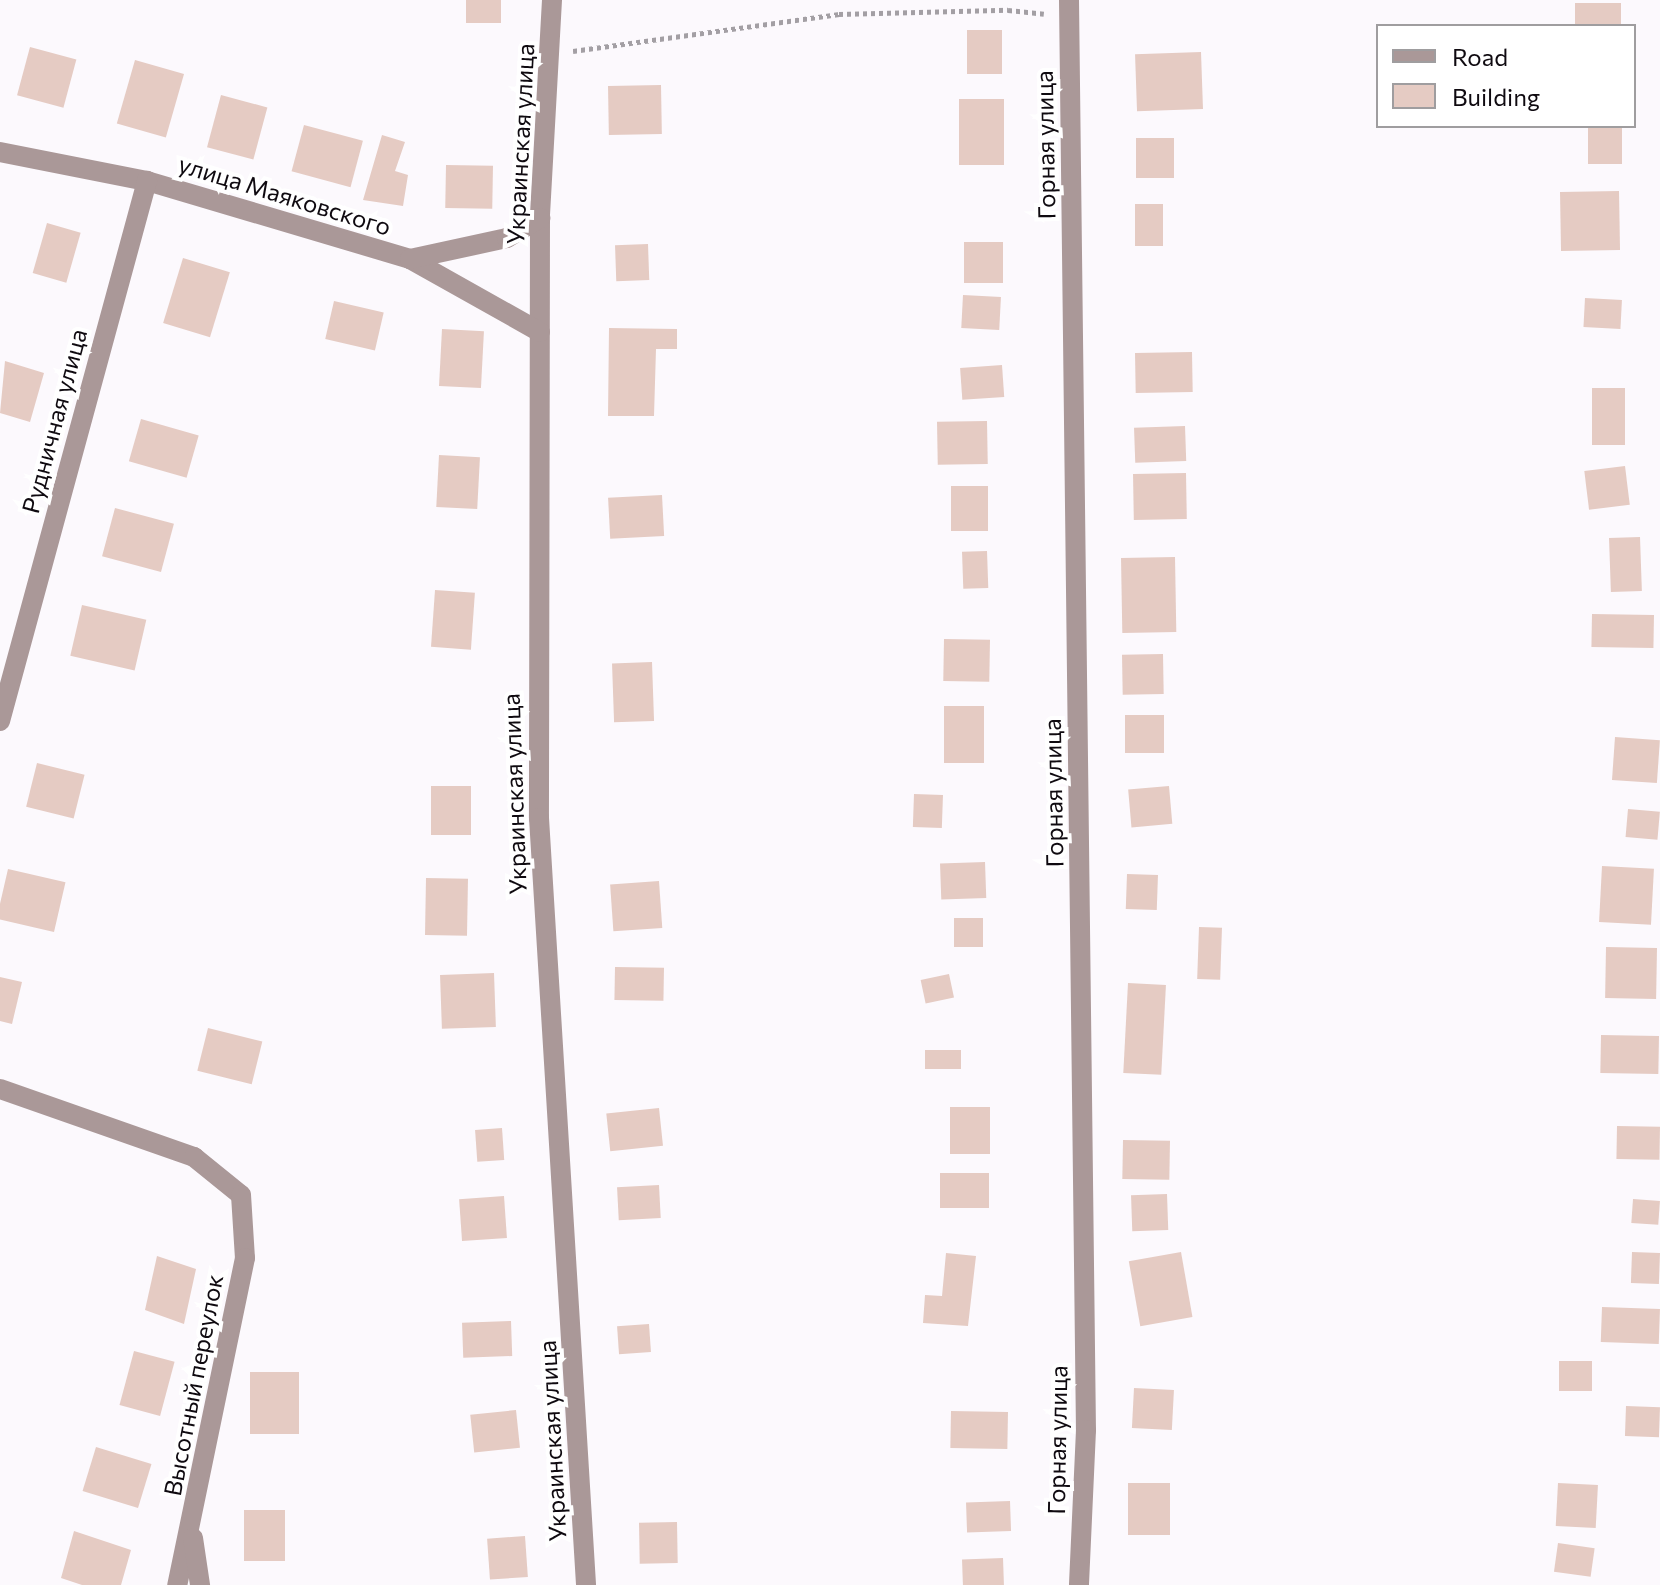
<!DOCTYPE html>
<meta charset="utf-8">
<style>
body{margin:0}
#map{position:relative;width:1660px;height:1585px;overflow:hidden;background:#fcf9fd;font-family:Commissioner,sans-serif}
div>[style]{position:absolute}
.building>*{inset:0;background:#e5cbc3;transform-origin:0 0}
.path>*{height:5px;margin-top:-2.5px;transform-origin:0;background:repeating-linear-gradient(90deg,#a39fa4 0 4px,transparent 0 8px)}
.minor>*{height:20px;margin:-10px;padding:0 10px;transform-origin:10px;border-radius:10px;background:#aa9898}
span{translate:-50% -50%;white-space:nowrap;text-align:center;line-height:1.15;-webkit-text-stroke:8px #fff;paint-order:stroke}
.street-label{font-size:24px;color:#0f0a10}
.legend{position:absolute;left:1376px;top:24px;width:260px;height:104px;box-sizing:border-box;background:#fff;border:2px solid #9f9d9f;margin:0;padding:10px 14px;list-style:none;font-size:24px;color:#0f0a10}
.legend li{display:flex;align-items:center;gap:16px;height:40px}
.legend b{width:40px;border:2px solid #9f9d9f}
</style>
<div id="map">
<div class="building">
<i style="left:466px;top:0;width:35px;height:23px"></i>
<i style="left:1575px;top:3px;width:46px;height:23px"></i>
<i style="left:967px;top:30px;width:35px;height:44px"></i>
<i style="left:30px;top:47px;width:48px;height:50px;rotate:15deg"></i>
<i style="left:1201px;top:52px;width:57px;height:66px;rotate:88deg"></i>
<i style="left:135px;top:60px;width:51px;height:66px;rotate:16deg"></i>
<i style="left:661px;top:85px;width:49px;height:53px;rotate:89deg"></i>
<i style="left:221px;top:95px;width:48px;height:54px;rotate:15deg"></i>
<i style="left:959px;top:99px;width:45px;height:66px"></i>
<i style="left:304px;top:125px;width:61px;height:48px;rotate:15deg"></i>
<i style="left:1588px;top:126px;width:34px;height:38px"></i>
<i style="clip-path:polygon(382px 135px,405px 142px,395px 171px,408px 175px,403px 206px,363px 200px)"></i>
<i style="left:1136px;top:138px;width:38px;height:40px"></i>
<i style="left:446px;top:165px;width:47px;height:43px;rotate:1deg"></i>
<i style="left:1619px;top:191px;width:59px;height:59px;rotate:89deg"></i>
<i style="left:1135px;top:204px;width:28px;height:42px"></i>
<i style="left:47px;top:223px;width:35px;height:52px;rotate:16deg"></i>
<i style="left:964px;top:242px;width:39px;height:41px"></i>
<i style="left:648px;top:244px;width:36px;height:33px;rotate:88deg"></i>
<i style="left:183px;top:258px;width:49px;height:68px;rotate:17deg"></i>
<i style="left:963px;top:295px;width:38px;height:33px;rotate:3deg"></i>
<i style="left:1585px;top:298px;width:37px;height:29px;rotate:3deg"></i>
<i style="left:334px;top:301px;width:51px;height:39px;rotate:13deg"></i>
<i style="clip-path:polygon(609px 328px,677px 329px,677px 349px,656px 349px,654px 416px,608px 416px)"></i>
<i style="left:442px;top:329px;width:42px;height:57px;rotate:3deg"></i>
<i style="left:1192px;top:352px;width:40px;height:57px;rotate:89deg"></i>
<i style="clip-path:polygon(5px 361px,44px 373px,30px 422px,0 413px)"></i>
<i style="left:1002px;top:365px;width:32px;height:42px;rotate:86deg"></i>
<i style="left:1592px;top:388px;width:33px;height:57px"></i>
<i style="left:141px;top:419px;width:60px;height:44px;rotate:16deg"></i>
<i style="left:987px;top:421px;width:43px;height:50px;rotate:89deg"></i>
<i style="left:1185px;top:426px;width:35px;height:51px;rotate:88deg"></i>
<i style="left:439px;top:455px;width:41px;height:52px;rotate:3deg"></i>
<i style="left:1625px;top:466px;width:39px;height:41px;rotate:83deg"></i>
<i style="left:1186px;top:473px;width:46px;height:53px;rotate:89deg"></i>
<i style="left:988px;top:486px;width:45px;height:37px;rotate:90deg"></i>
<i style="left:662px;top:495px;width:41px;height:54px;rotate:87deg"></i>
<i style="left:115px;top:508px;width:61px;height:50px;rotate:15deg"></i>
<i style="left:1640px;top:537px;width:54px;height:31px;rotate:88deg"></i>
<i style="left:987px;top:551px;width:37px;height:25px;rotate:88deg"></i>
<i style="left:1175px;top:557px;width:75px;height:54px;rotate:89deg"></i>
<i style="left:435px;top:590px;width:40px;height:57px;rotate:4deg"></i>
<i style="left:82px;top:605px;width:66px;height:52px;rotate:13deg"></i>
<i style="left:1592px;top:614px;width:62px;height:33px;rotate:1deg"></i>
<i style="left:944px;top:639px;width:46px;height:42px;rotate:1deg"></i>
<i style="left:1163px;top:654px;width:40px;height:41px;rotate:89deg"></i>
<i style="left:652px;top:662px;width:59px;height:40px;rotate:88deg"></i>
<i style="left:944px;top:706px;width:40px;height:57px"></i>
<i style="left:1125px;top:715px;width:39px;height:38px"></i>
<i style="left:1615px;top:737px;width:45px;height:43px;rotate:4deg"></i>
<i style="left:37px;top:763px;width:49px;height:45px;rotate:14deg"></i>
<i style="left:431px;top:786px;width:40px;height:49px"></i>
<i style="left:1169px;top:786px;width:38px;height:41px;rotate:85deg"></i>
<i style="left:914px;top:794px;width:29px;height:33px;rotate:2deg"></i>
<i style="left:1628px;top:809px;width:32px;height:28px;rotate:5deg"></i>
<i style="left:985px;top:862px;width:36px;height:45px;rotate:88deg"></i>
<i style="left:1602px;top:866px;width:52px;height:56px;rotate:3deg"></i>
<i style="left:8px;top:869px;width:59px;height:51px;rotate:13deg"></i>
<i style="left:1127px;top:874px;width:31px;height:35px;rotate:2deg"></i>
<i style="left:426px;top:878px;width:42px;height:57px;rotate:1deg"></i>
<i style="left:659px;top:881px;width:47px;height:49px;rotate:86deg"></i>
<i style="left:954px;top:918px;width:29px;height:29px"></i>
<i style="left:1199px;top:927px;width:23px;height:52px;rotate:2deg"></i>
<i style="left:1606px;top:947px;width:51px;height:51px;rotate:1deg"></i>
<i style="left:615px;top:967px;width:49px;height:33px;rotate:1deg"></i>
<i style="left:494px;top:973px;width:54px;height:54px;rotate:88deg"></i>
<i style="left:949px;top:974px;width:24px;height:29px;rotate:78deg"></i>
<i style="clip-path:polygon(0 977px,22px 982px,12px 1024px,0 1021px)"></i>
<i style="left:1128px;top:983px;width:38px;height:90px;rotate:3deg"></i>
<i style="left:208px;top:1028px;width:56px;height:44px;rotate:14deg"></i>
<i style="left:1601px;top:1035px;width:58px;height:38px;rotate:1deg"></i>
<i style="left:925px;top:1050px;width:36px;height:19px"></i>
<i style="left:950px;top:1107px;width:40px;height:47px"></i>
<i style="left:659px;top:1108px;width:38px;height:53px;rotate:84deg"></i>
<i style="left:1617px;top:1126px;width:43px;height:33px;rotate:1deg"></i>
<i style="left:502px;top:1128px;width:32px;height:27px;rotate:86deg"></i>
<i style="left:1123px;top:1140px;width:47px;height:39px;rotate:1deg"></i>
<i style="left:940px;top:1173px;width:49px;height:35px"></i>
<i style="left:659px;top:1185px;width:33px;height:42px;rotate:87deg"></i>
<i style="left:1167px;top:1194px;width:36px;height:36px;rotate:88deg"></i>
<i style="left:504px;top:1196px;width:42px;height:45px;rotate:86deg"></i>
<i style="left:1633px;top:1199px;width:27px;height:24px;rotate:4deg"></i>
<i style="left:1181px;top:1252px;width:66px;height:53px;rotate:80deg"></i>
<i style="left:1632px;top:1252px;width:28px;height:31px;rotate:2deg"></i>
<i style="clip-path:polygon(946px 1253px,976px 1256px,968px 1326px,923px 1323px,925px 1295px,942px 1296px)"></i>
<i style="clip-path:polygon(157px 1256px,196px 1269px,184px 1324px,145px 1310px)"></i>
<i style="left:1602px;top:1307px;width:58px;height:35px;rotate:2deg"></i>
<i style="left:511px;top:1321px;width:35px;height:49px;rotate:88deg"></i>
<i style="left:649px;top:1324px;width:28px;height:32px;rotate:86deg"></i>
<i style="left:134px;top:1351px;width:42px;height:56px;rotate:15deg"></i>
<i style="left:1559px;top:1361px;width:33px;height:30px"></i>
<i style="left:250px;top:1372px;width:49px;height:62px"></i>
<i style="left:1134px;top:1388px;width:40px;height:40px;rotate:3deg"></i>
<i style="left:1626px;top:1406px;width:34px;height:30px;rotate:2deg"></i>
<i style="left:516px;top:1410px;width:38px;height:46px;rotate:84deg"></i>
<i style="left:951px;top:1411px;width:57px;height:37px;rotate:1deg"></i>
<i style="left:96px;top:1447px;width:58px;height:46px;rotate:17deg"></i>
<i style="left:1128px;top:1483px;width:42px;height:52px"></i>
<i style="left:1558px;top:1483px;width:40px;height:43px;rotate:3deg"></i>
<i style="left:1010px;top:1501px;width:30px;height:44px;rotate:88deg"></i>
<i style="left:244px;top:1510px;width:41px;height:51px"></i>
<i style="left:677px;top:1522px;width:41px;height:38px;rotate:89deg"></i>
<i style="clip-path:polygon(74px 1531px,131px 1550px,121px 1585px,82px 1585px,61px 1578px)"></i>
<i style="left:525px;top:1536px;width:41px;height:38px;rotate:86deg"></i>
<i style="left:1558px;top:1543px;width:37px;height:29px;rotate:8deg"></i>
<i style="left:1003px;top:1558px;width:27px;height:41px;rotate:88deg"></i>
</div>
<div class="path">
<i style="left:573px;top:51px;width:269px;rotate:-7.9deg"></i>
<i style="left:839px;top:14px;width:169px;rotate:-1.4deg"></i>
<i style="left:1008px;top:10px;width:36px;rotate:6deg"></i>
</div>
<div class="minor">
<i style="left:552px;top:0;width:218px;rotate:93.2deg"></i>
<i style="left:540px;top:218px;width:600px;rotate:90.1deg"></i>
<i style="left:539px;top:818px;width:768px;rotate:86.49deg"></i>
<i style="left:1069px;top:0;width:1430px;rotate:89.32deg"></i>
<i style="left:1086px;top:1430px;width:155px;rotate:92.6deg"></i>
<i style="left:0;top:152px;width:150px;rotate:11.2deg"></i>
<i style="left:147px;top:181px;width:274px;rotate:16.5deg"></i>
<i style="left:410px;top:259px;width:149px;rotate:29.3deg"></i>
<i style="left:410px;top:259px;width:99px;rotate:-12.2deg"></i>
<i style="left:507px;top:238px;width:39px;rotate:-31deg"></i>
<i style="left:0;top:721px;width:560px;rotate:-74.77deg"></i>
<i style="left:0;top:1089px;width:206px;rotate:19.3deg"></i>
<i style="left:194px;top:1157px;width:60px;rotate:39deg"></i>
<i style="left:241px;top:1195px;width:63px;rotate:86.4deg"></i>
<i style="left:245px;top:1258px;width:334px;rotate:101.7deg"></i>
<i style="left:193px;top:1538px;width:48px;rotate:81.5deg"></i>
</div>
<div class="street-label">
<span style="left:520px;top:144px;rotate:-87deg">Украинская улица</span>
<span style="left:1045px;top:145px;rotate:-91deg">Горная улица</span>
<span style="left:285px;top:195px;rotate:17deg">улица Маяковского</span>
<span style="left:54px;top:421px;rotate:-75deg">Рудничная улица</span>
<span style="left:1053px;top:793px;rotate:-91deg">Горная улица</span>
<span style="left:514px;top:794px;rotate:-92deg">Украинская улица</span>
<span style="left:193px;top:1385px;rotate:-79deg">Высотный переулок</span>
<span style="left:1057px;top:1440px;rotate:-89deg">Горная улица</span>
<span style="left:552px;top:1441px;rotate:-93deg">Украинская улица</span>
</div>
<ul class="legend">
<li><b style="height:10px;background:#aa9898"></b>Road</li>
<li><b style="height:22px;background:#e5cbc3"></b>Building</li>
</ul>
</div>
